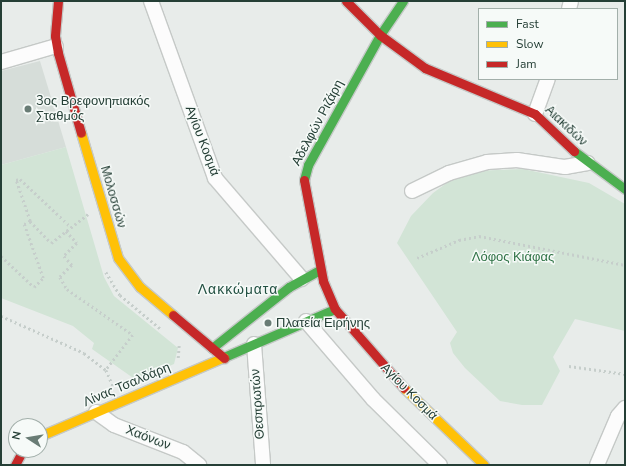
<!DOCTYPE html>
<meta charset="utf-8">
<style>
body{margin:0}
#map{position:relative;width:626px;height:466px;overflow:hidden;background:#e8ecea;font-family:"Nunito Sans",sans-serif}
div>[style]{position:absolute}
.built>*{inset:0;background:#d6ddd9}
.green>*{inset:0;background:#d2e4d6}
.path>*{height:2.5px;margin-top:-1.25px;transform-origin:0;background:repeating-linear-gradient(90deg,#c6cecb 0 2px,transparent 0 5px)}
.roads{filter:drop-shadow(1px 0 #c5c9c7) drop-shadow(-1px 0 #c5c9c7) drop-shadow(0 1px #c5c9c7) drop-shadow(0 -1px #c5c9c7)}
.street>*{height:14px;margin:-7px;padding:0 7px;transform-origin:7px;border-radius:7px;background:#fcfcfc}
.fast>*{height:9px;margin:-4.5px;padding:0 4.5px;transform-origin:4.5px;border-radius:4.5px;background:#4caf50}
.slow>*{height:9px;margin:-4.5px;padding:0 4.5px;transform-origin:4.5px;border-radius:4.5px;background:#ffc107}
.jam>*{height:9px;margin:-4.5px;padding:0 4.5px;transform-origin:4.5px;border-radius:4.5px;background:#c62828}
.dots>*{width:11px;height:11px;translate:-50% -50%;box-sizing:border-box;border:2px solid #f6faf8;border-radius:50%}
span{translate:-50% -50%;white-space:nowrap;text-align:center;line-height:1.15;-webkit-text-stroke:3px #f6faf8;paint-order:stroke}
.poi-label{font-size:13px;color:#253f36}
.left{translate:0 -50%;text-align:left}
.street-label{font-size:13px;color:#253f36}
.park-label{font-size:13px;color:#317447}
.neighbourhood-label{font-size:14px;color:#225042;letter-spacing:1px}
.frame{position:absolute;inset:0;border:2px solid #253f36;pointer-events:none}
.legend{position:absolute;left:478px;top:8px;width:140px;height:72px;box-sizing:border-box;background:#f6faf8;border:1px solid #a2afaa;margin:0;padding:5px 7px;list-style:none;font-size:12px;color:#253f36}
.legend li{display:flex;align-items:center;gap:8px;height:20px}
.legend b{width:20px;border:1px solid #a2afaa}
.north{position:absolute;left:8px;top:418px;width:40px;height:40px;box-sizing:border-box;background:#f6faf8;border:1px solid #a2afaa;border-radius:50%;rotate:282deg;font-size:11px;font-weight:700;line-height:16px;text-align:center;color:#253f36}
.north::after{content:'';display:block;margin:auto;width:14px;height:18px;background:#697c75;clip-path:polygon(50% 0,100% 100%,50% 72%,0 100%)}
</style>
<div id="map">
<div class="built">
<i style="clip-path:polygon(40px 61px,66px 147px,1px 165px,1px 71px)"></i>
</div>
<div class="green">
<i style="clip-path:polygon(66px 147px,104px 277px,114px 296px,178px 348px,174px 364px,136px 380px,92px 349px,94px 343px,73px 326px,1px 298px,1px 165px)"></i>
<i style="clip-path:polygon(523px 169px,589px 183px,625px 204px,625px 331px,575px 319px,553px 357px,560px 371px,542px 405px,522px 405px,500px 401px,465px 368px,453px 353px,450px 343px,457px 332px,397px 243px,411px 216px,433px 193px,451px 180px,473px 171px)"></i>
</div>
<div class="path">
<i style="left:30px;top:221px;width:30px;rotate:46deg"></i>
<i style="left:51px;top:243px;width:47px;rotate:-38.1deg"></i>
<i style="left:66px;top:231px;width:16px;rotate:47deg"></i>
<i style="left:77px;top:243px;width:18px;rotate:135deg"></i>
<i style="left:64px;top:256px;width:12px;rotate:48deg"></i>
<i style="left:72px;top:265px;width:17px;rotate:135deg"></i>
<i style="left:60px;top:277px;width:14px;rotate:60deg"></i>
<i style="left:67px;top:289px;width:80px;rotate:34.9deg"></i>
<i style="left:133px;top:335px;width:44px;rotate:127.6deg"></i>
<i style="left:1px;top:256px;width:45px;rotate:43.2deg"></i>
<i style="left:34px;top:287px;width:13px;rotate:-45deg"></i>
<i style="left:43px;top:278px;width:57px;rotate:-109.4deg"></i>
<i style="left:24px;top:224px;width:7px;rotate:-27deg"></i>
<i style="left:30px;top:221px;width:43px;rotate:-108.9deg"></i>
<i style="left:16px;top:180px;width:4px;rotate:-14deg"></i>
<i style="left:20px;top:179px;width:70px;rotate:43.3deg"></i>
<i style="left:417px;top:258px;width:46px;rotate:-23.2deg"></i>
<i style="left:459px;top:240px;width:20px;rotate:-11deg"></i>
<i style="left:479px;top:236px;width:149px;rotate:11.2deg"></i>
<i style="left:106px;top:272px;width:27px;rotate:59deg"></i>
<i style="left:120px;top:295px;width:53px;rotate:39.7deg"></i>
<i style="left:1px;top:316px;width:91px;rotate:24deg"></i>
<i style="left:84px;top:353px;width:28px;rotate:38deg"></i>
<i style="left:106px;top:370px;width:17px;rotate:66deg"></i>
<i style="left:178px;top:358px;width:14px;rotate:-86deg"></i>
<i style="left:569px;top:366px;width:57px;rotate:8.1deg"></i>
</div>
<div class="roads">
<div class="street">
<i style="left:151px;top:1px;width:188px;rotate:70.1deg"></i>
<i style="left:215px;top:178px;width:133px;rotate:49.3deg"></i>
<i style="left:569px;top:9px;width:8px;rotate:-76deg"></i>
<i style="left:1px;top:62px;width:57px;rotate:-16.2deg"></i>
<i style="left:535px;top:114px;width:37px;rotate:-70deg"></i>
<i style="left:412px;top:191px;width:41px;rotate:-25.9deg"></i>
<i style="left:449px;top:173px;width:40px;rotate:-16deg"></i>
<i style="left:487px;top:162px;width:30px;rotate:-4deg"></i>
<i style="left:517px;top:160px;width:49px;rotate:8.3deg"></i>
<i style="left:565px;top:167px;width:23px;rotate:-10deg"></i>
<i style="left:306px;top:321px;width:103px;rotate:49.3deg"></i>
<i style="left:373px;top:399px;width:94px;rotate:44.6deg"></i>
<i style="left:254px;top:344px;width:121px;rotate:85.7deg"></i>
<i style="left:96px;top:412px;width:22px;rotate:36deg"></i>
<i style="left:114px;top:425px;width:74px;rotate:21.4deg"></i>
<i style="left:183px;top:452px;width:21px;rotate:39deg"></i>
<i style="left:597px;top:465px;width:53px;rotate:-66.8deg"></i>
<i style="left:618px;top:416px;width:11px;rotate:-49deg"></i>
</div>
<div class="fast">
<i style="left:574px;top:151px;width:64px;rotate:36.7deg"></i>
<i style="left:304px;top:180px;width:16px;rotate:-75deg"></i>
<i style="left:308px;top:165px;width:149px;rotate:-61deg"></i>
<i style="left:380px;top:35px;width:41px;rotate:-55.9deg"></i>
<i style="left:212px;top:348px;width:98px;rotate:-38.4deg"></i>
<i style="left:289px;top:287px;width:35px;rotate:-29deg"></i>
<i style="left:224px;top:357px;width:121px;rotate:-23.4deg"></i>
</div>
<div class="slow">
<i style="left:81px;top:133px;width:130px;rotate:73.5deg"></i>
<i style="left:118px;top:258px;width:36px;rotate:53deg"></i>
<i style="left:140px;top:287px;width:43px;rotate:40.3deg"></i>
<i style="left:404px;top:388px;width:111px;rotate:43.9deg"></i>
<i style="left:40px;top:436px;width:200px;rotate:-23.2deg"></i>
</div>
<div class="jam">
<i style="left:58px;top:1px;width:35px;rotate:95deg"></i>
<i style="left:55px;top:36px;width:17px;rotate:80deg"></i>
<i style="left:58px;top:53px;width:83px;rotate:74deg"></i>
<i style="left:346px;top:1px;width:48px;rotate:45deg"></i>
<i style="left:380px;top:35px;width:56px;rotate:36.3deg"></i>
<i style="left:425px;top:68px;width:119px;rotate:22.7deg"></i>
<i style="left:535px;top:114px;width:54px;rotate:43.5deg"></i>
<i style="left:304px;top:180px;width:103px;rotate:79.3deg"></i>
<i style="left:323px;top:281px;width:30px;rotate:67deg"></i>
<i style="left:335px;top:309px;width:105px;rotate:48.9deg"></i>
<i style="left:173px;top:315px;width:67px;rotate:40.1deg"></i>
<i style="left:15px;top:465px;width:17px;rotate:-62deg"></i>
</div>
</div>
<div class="dots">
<i style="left:28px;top:109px;background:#697c75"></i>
<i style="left:268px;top:323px;background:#697c75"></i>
</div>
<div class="poi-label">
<span class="left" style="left:36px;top:109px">3ος Βρεφονηπιακός<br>Σταθμός</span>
<span class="left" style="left:276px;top:323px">Πλατεία Ειρήνης</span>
</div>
<div class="street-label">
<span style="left:318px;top:123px;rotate:-62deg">Αδελφών Ριζάρη</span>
<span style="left:566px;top:126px;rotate:43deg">Αιακιδών</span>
<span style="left:202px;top:141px;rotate:69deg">Αγίου Κοσμά</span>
<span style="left:113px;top:197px;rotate:74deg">Μολοσσών</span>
<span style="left:127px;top:385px;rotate:-23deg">Λίνας Τσαλδάρη</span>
<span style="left:409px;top:392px;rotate:45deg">Αγίου Κοσμά</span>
<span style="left:258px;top:404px;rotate:-94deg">Θεσπρωτών</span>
<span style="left:148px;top:438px;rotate:21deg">Χαόνων</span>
</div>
<div class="park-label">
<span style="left:513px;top:257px">Λόφος Κιάφας</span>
</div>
<div class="neighbourhood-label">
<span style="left:238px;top:290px">Λακκώματα</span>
</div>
<div class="frame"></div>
<ul class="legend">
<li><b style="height:5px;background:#4caf50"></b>Fast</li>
<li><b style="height:5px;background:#ffc107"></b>Slow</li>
<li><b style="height:5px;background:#c62828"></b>Jam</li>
</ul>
<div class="north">N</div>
</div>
